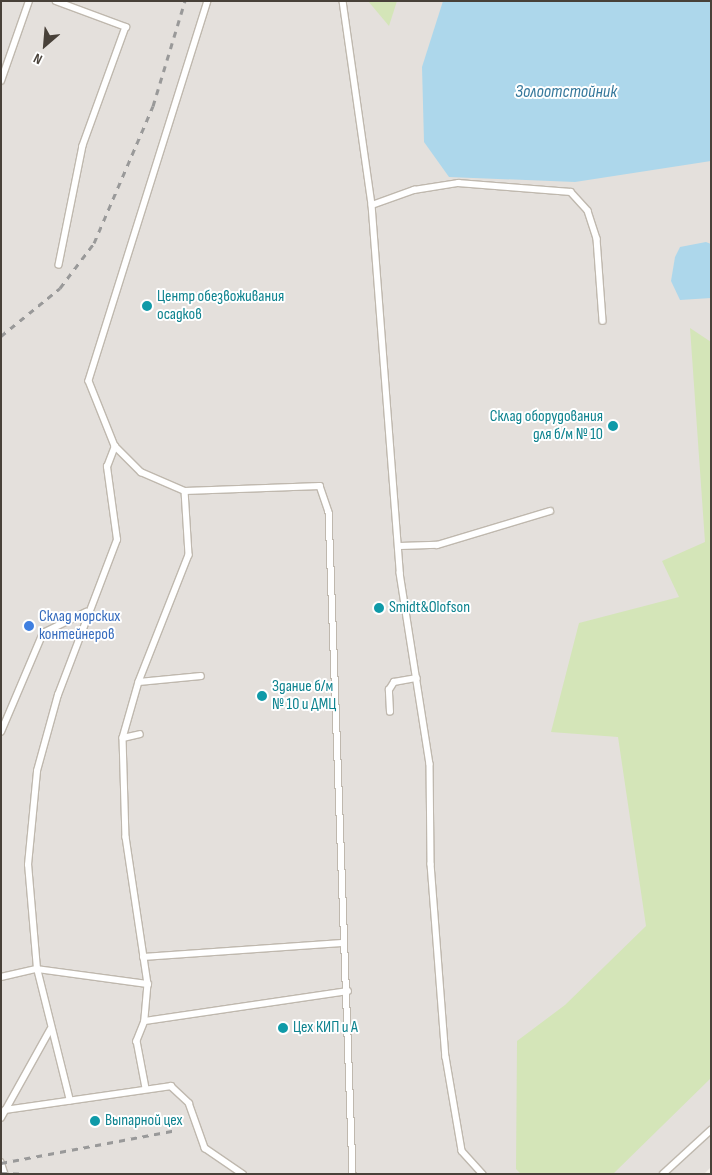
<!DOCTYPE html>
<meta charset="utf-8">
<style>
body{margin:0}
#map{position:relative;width:712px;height:1175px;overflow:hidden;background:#f4f1eb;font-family:"Sofia Sans Condensed",sans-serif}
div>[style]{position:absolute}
.industrial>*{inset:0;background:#e4e0dc}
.green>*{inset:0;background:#d4e5b8}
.water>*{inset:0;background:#add7eb}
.roads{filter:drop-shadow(1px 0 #bfb8ae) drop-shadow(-1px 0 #bfb8ae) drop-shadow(0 1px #bfb8ae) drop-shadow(0 -1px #bfb8ae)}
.lane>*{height:5.5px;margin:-2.75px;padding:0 2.75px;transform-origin:2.75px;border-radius:2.75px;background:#fff}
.rail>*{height:3px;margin-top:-1.5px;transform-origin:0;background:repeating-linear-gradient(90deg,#999 0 6px,transparent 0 12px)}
.dots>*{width:14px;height:14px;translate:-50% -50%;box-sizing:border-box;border:2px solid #fff;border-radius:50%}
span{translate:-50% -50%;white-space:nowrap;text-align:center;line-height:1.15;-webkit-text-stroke:4px #fff;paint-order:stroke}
.culture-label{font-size:16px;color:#0d838f}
.left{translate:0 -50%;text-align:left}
.right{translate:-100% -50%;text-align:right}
.shop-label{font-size:16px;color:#366cbe}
.water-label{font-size:18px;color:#37799c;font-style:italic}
.frame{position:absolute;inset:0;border:2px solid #484139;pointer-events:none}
.north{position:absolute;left:20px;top:20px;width:50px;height:50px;-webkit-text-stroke:4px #fff;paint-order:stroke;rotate:207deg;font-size:14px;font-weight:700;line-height:20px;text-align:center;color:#484139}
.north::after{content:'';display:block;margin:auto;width:18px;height:22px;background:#484139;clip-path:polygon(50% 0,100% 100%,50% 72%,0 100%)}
</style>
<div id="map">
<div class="industrial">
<i style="clip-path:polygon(1px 1px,711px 1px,711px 1167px,704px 1174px,1px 1174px)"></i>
</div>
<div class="green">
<i style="clip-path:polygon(368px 1px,397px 1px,389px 26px)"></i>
<i style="clip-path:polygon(690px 328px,711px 342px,711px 1078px,613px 1174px,521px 1174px,516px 1169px,517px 1041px,565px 1005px,646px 926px,618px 737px,551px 732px,579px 623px,679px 597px,662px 561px,705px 542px)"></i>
</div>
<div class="water">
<i style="clip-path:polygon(443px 1px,711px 1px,711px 161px,575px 182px,449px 177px,424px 142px,422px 67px)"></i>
<i style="clip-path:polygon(706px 242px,711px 244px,711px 298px,680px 300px,671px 281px,675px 257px,680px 247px)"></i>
</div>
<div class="roads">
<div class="lane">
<i style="left:56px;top:1px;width:75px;rotate:20.4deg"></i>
<i style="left:126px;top:27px;width:127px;rotate:109.9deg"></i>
<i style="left:83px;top:146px;width:121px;rotate:101.4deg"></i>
<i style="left:208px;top:1px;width:398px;rotate:107.4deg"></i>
<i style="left:89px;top:381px;width:70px;rotate:68.2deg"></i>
<i style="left:115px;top:446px;width:37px;rotate:45deg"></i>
<i style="left:141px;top:472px;width:48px;rotate:23.4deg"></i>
<i style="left:185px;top:491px;width:135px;rotate:-2.1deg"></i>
<i style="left:320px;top:486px;width:28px;rotate:71deg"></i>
<i style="left:329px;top:512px;width:662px;rotate:87.92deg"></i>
<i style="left:343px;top:1px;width:206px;rotate:81.9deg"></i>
<i style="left:372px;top:205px;width:369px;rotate:85.6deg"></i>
<i style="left:400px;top:573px;width:193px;rotate:81.1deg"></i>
<i style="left:430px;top:764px;width:100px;rotate:89.4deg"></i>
<i style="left:431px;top:864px;width:194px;rotate:85.6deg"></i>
<i style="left:446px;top:1057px;width:95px;rotate:80.3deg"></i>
<i style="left:462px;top:1151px;width:31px;rotate:48deg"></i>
<i style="left:1px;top:81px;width:85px;rotate:-70.7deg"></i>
<i style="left:372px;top:205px;width:45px;rotate:-19.7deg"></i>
<i style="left:414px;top:190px;width:45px;rotate:-9deg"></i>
<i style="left:458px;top:183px;width:113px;rotate:4.6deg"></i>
<i style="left:571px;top:192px;width:25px;rotate:48deg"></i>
<i style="left:588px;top:211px;width:29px;rotate:72deg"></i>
<i style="left:597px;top:239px;width:82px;rotate:85.8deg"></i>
<i style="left:185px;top:491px;width:64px;rotate:86.4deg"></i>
<i style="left:189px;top:555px;width:136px;rotate:111.5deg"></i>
<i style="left:139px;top:682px;width:58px;rotate:105.9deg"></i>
<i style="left:123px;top:738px;width:99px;rotate:88.3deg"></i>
<i style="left:126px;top:837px;width:149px;rotate:81.5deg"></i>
<i style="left:148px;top:984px;width:37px;rotate:95deg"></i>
<i style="left:145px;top:1021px;width:205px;rotate:-8.4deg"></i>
<i style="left:400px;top:546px;width:37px;rotate:-2deg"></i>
<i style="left:437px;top:545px;width:118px;rotate:-16.7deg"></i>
<i style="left:139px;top:682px;width:62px;rotate:-5.5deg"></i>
<i style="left:390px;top:712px;width:22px;rotate:-93deg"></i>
<i style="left:389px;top:690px;width:9px;rotate:-58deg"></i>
<i style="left:394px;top:682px;width:23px;rotate:-10deg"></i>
<i style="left:1px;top:732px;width:108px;rotate:-67deg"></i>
<i style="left:43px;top:633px;width:48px;rotate:-26deg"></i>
<i style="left:123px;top:738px;width:17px;rotate:-13deg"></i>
<i style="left:143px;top:957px;width:199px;rotate:-4deg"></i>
<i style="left:1px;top:977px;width:37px;rotate:-13deg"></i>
<i style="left:37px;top:969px;width:104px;rotate:-94.9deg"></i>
<i style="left:28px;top:865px;width:94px;rotate:-84.5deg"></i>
<i style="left:37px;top:771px;width:79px;rotate:-74.6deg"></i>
<i style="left:58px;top:695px;width:166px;rotate:-69.2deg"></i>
<i style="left:117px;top:540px;width:74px;rotate:-97.8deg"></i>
<i style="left:107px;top:467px;width:22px;rotate:-69deg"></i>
<i style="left:145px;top:1021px;width:22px;rotate:112deg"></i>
<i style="left:137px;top:1041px;width:48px;rotate:79.2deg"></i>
<i style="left:70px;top:1101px;width:136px;rotate:-104deg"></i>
<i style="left:37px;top:969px;width:112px;rotate:7.7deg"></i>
<i style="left:5px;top:1110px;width:168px;rotate:-8.2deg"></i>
<i style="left:171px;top:1086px;width:25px;rotate:43deg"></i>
<i style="left:189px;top:1103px;width:48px;rotate:70.4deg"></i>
<i style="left:205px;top:1148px;width:46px;rotate:34.4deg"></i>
<i style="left:1px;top:1118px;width:101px;rotate:-60.9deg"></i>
<i style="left:1px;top:1162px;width:13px;rotate:72deg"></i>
<i style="left:663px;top:1174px;width:65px;rotate:-42.5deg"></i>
</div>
</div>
<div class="rail">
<i style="left:1px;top:336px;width:76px;rotate:-39.1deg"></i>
<i style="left:60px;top:288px;width:56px;rotate:-52.9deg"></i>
<i style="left:94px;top:243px;width:149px;rotate:-66.7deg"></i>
<i style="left:153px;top:106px;width:110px;rotate:-73.1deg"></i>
<i style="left:1px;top:1163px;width:179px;rotate:-10.6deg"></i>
<i style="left:1px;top:1173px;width:24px;rotate:2deg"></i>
</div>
<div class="dots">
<i style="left:147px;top:306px;background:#0f9aa8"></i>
<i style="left:613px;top:426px;background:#0f9aa8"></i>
<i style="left:379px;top:608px;background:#0f9aa8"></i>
<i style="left:29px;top:626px;background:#3f7fe0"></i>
<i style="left:262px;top:696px;background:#0f9aa8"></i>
<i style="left:283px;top:1028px;background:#0f9aa8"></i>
<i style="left:95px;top:1121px;background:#0f9aa8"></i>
</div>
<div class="culture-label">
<span class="left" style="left:157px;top:306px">Центр обезвоживания<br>осадков</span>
<span class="right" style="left:603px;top:426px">Склад оборудования<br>для б/м № 10</span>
<span class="left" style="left:389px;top:608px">Smidt&amp;Olofson</span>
<span class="left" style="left:272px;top:696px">Здание б/м<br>№ 10 и ДМЦ</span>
<span class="left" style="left:293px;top:1028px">Цех КИП и А</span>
<span class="left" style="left:105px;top:1121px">Выпарной цех</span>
</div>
<div class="shop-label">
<span class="left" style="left:39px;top:626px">Склад морских<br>контейнеров</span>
</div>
<div class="water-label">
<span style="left:566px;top:92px">Золоотстойник</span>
</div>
<div class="frame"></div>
<div class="north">N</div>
</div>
